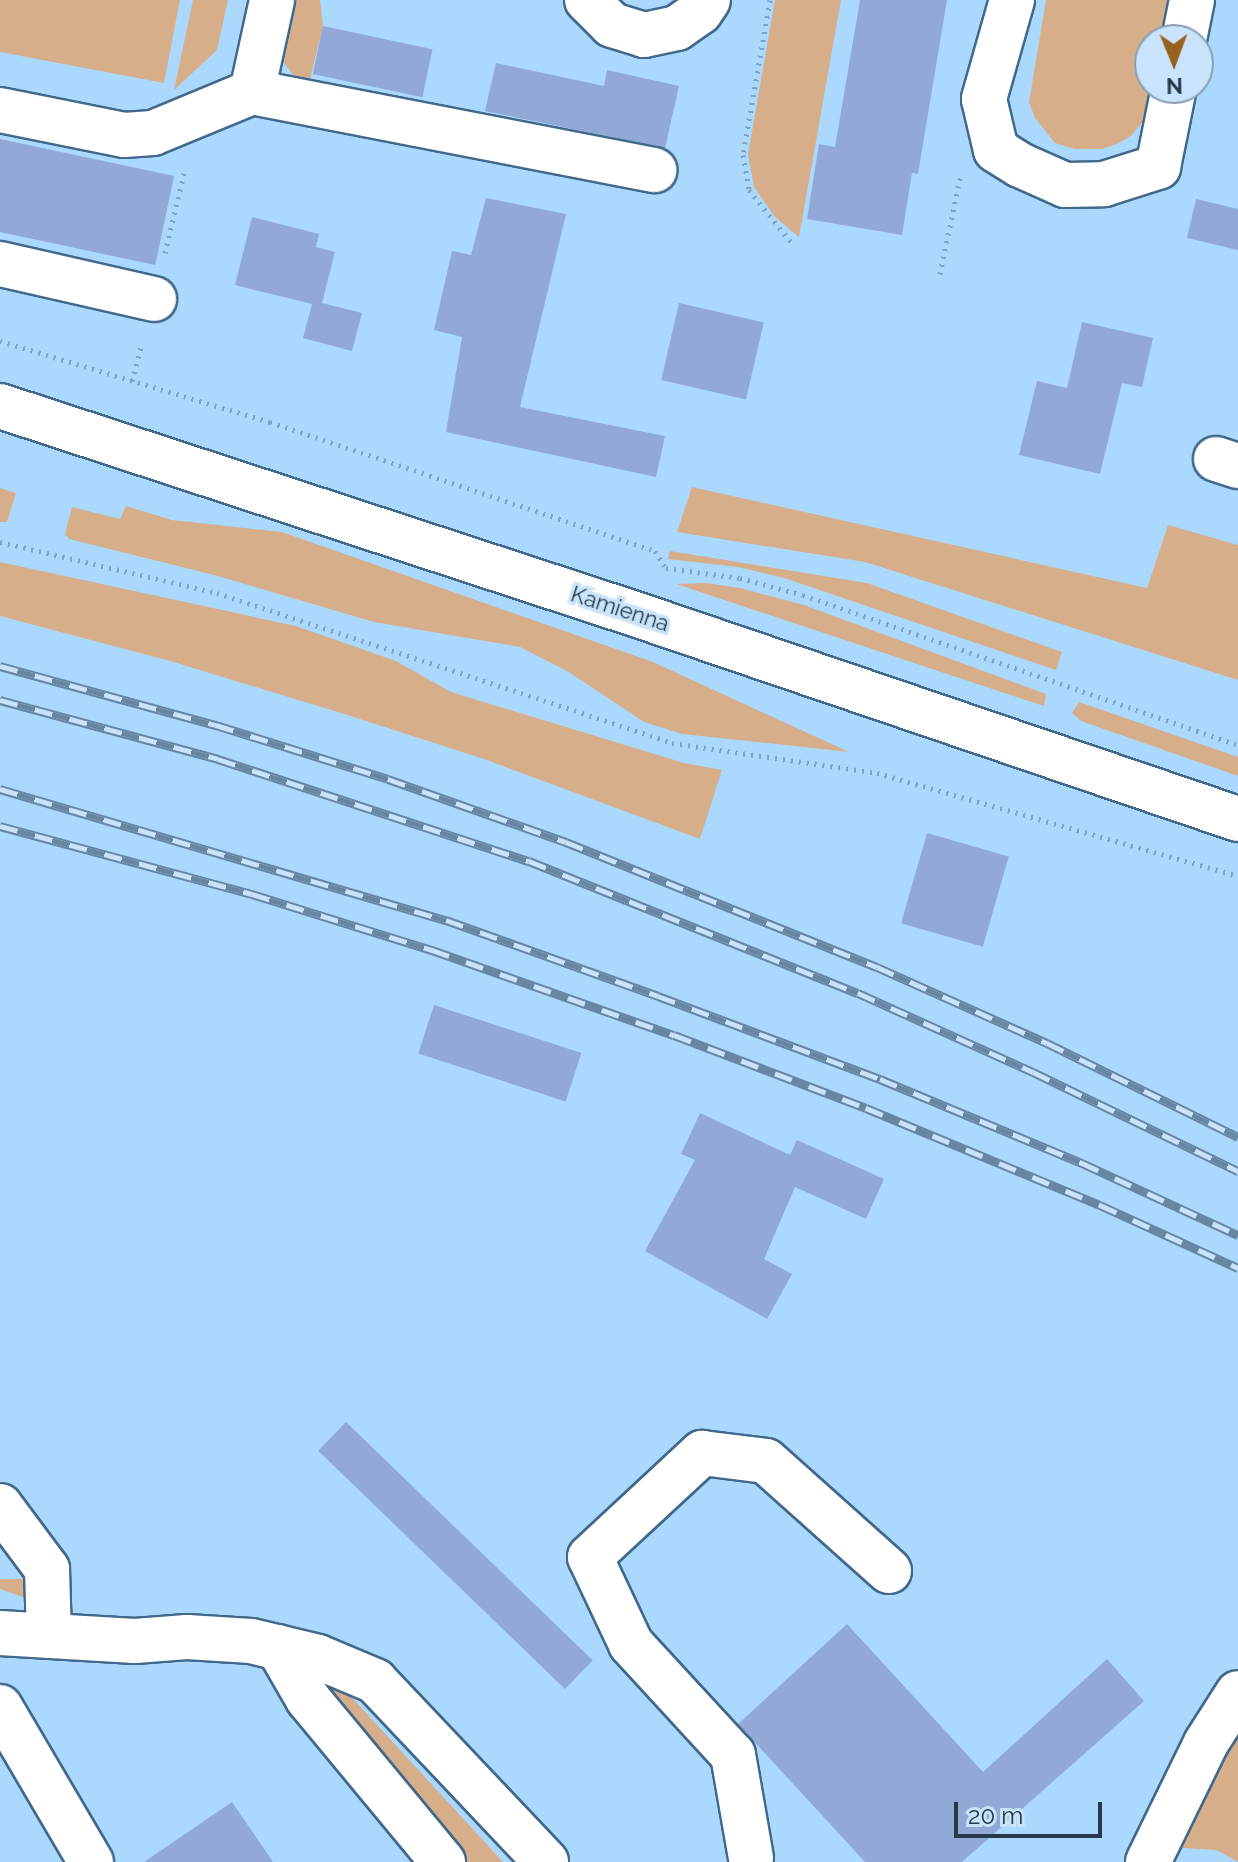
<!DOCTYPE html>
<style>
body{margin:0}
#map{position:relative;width:1238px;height:1862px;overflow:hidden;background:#abd8fe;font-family:Raleway,sans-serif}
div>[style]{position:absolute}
.green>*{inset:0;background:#d6af8a}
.building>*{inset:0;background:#92a8d6;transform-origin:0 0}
.path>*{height:5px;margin-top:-2.5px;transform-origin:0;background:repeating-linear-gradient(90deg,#7fa3c1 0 2px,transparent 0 8px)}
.roads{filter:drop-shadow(2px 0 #41698b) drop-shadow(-2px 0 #41698b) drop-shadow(0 2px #41698b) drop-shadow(0 -2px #41698b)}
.minor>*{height:44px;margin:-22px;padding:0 22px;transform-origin:22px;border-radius:22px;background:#fff}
.major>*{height:44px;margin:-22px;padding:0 22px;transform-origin:22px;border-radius:22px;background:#fff}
.rail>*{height:9px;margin-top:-4.5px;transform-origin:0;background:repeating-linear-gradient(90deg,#c8e3fa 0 18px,#6786a1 0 36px);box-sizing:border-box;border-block:2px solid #6786a1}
span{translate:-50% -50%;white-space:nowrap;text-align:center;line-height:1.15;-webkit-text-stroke:7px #c8e3fa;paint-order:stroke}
.street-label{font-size:22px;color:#273948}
.north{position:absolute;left:1134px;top:24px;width:80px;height:80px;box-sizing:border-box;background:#c8e3fa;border:2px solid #889fb3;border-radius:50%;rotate:179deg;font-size:22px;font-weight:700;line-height:32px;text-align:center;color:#273948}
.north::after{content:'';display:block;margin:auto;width:28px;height:36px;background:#9a601e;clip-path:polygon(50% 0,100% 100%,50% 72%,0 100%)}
.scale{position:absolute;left:954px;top:1802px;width:148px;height:36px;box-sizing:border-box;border:4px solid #273948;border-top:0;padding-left:10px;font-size:24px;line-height:28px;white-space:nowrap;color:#273948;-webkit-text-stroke:6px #c8e3fa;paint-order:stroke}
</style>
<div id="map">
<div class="green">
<i style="clip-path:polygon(0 0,180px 0,164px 83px,0 52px)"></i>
<i style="clip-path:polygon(193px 0,228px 0,217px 50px,174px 90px)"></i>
<i style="clip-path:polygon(279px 0,320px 0,323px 26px,308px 87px,297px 80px,276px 52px)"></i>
<i style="clip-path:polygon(775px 0,841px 0,799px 237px,775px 217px,754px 187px,748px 154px)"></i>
<i style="clip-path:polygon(1046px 0,1174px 0,1165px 40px,1150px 40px,1150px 88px,1154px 88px,1148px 115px,1131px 136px,1117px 144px,1102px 149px,1075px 149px,1055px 143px,1035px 118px,1029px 102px)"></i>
<i style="clip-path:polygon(692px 487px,1147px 588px,1168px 525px,1238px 545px,1238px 680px,865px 562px,677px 532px)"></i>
<i style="clip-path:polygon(0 488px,16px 493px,7px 522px,0 522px)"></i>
<i style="clip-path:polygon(126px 506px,172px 520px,282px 532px,653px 662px,849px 752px,682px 734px,644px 722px,567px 671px,520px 647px,374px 622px,214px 575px,69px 539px,65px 534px,72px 507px,120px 519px)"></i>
<i style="clip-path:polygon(670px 551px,867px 583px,1062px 652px,1056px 670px,784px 578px,738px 567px,668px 559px)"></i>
<i style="clip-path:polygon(0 562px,296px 626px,396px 661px,451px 692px,684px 763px,722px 770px,700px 839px,484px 759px,341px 713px,170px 661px,0 616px)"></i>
<i style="clip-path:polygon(706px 583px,740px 588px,804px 605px,1046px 694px,1044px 706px,676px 584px)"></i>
<i style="clip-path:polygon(1079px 702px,1238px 757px,1238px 776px,1081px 721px,1072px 713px)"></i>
<i style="clip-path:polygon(0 1579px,35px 1579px,26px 1598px,0 1589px)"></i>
<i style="clip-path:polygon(330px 1683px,345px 1690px,503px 1862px,465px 1862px,327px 1698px,325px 1691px)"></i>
<i style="clip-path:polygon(1238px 1721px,1238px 1862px,1216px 1850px,1168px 1847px)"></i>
</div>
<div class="building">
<i style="clip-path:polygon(860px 0,947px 0,918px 174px,912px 173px,902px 235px,807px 219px,819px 144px,835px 147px)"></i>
<i style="left:323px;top:26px;width:112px;height:49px;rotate:12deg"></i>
<i style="clip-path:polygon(496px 63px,604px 86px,607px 70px,679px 86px,665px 148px,485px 111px)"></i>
<i style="left:0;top:139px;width:178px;height:91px;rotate:12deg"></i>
<i style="clip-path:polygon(486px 198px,566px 214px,520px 407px,665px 436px,656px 477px,446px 432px,462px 337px,434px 330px,452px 251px,471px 255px)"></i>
<i style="clip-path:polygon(1196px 199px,1238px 209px,1238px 250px,1187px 238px)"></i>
<i style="clip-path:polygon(252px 217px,319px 234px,316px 247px,335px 252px,322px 303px,362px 313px,352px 351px,303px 338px,312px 304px,235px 285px)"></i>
<i style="left:679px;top:303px;width:87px;height:79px;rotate:13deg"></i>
<i style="clip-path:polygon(1082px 322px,1153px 338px,1142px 387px,1122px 383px,1100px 474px,1019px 455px,1037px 381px,1067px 388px)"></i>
<i style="left:927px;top:833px;width:85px;height:94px;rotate:16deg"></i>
<i style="left:434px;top:1005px;width:155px;height:51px;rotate:18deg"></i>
<i style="clip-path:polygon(700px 1113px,790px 1155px,797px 1140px,884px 1179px,866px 1219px,795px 1187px,764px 1259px,792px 1274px,767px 1319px,645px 1251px,695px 1160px,681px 1154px)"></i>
<i style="left:346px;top:1422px;width:343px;height:40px;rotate:44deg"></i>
<i style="clip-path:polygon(847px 1624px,983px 1772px,1107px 1659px,1144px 1701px,962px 1862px,865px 1862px,738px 1724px)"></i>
<i style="clip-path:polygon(232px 1802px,273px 1862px,144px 1862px)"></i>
</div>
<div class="path">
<i style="left:770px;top:0;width:157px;rotate:99.9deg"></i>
<i style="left:743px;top:155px;width:36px;rotate:80deg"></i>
<i style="left:749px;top:190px;width:67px;rotate:51.1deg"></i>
<i style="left:165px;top:253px;width:82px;rotate:-76.6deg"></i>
<i style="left:940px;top:274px;width:98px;rotate:-78.2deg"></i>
<i style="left:0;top:341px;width:282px;rotate:16.7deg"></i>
<i style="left:270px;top:422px;width:406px;rotate:18.5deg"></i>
<i style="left:655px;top:551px;width:20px;rotate:57deg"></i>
<i style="left:666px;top:568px;width:75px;rotate:7.7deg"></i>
<i style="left:740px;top:578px;width:65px;rotate:15.1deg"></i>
<i style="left:803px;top:595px;width:460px;rotate:19deg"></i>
<i style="left:132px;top:381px;width:38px;rotate:-75deg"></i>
<i style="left:0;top:542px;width:223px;rotate:13.2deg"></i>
<i style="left:217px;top:593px;width:479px;rotate:18.2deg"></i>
<i style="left:672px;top:743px;width:207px;rotate:8.3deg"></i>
<i style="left:877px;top:773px;width:375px;rotate:15.9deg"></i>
</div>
<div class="roads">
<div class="minor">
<i style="left:587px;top:0;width:35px;rotate:45deg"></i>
<i style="left:612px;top:25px;width:34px;rotate:17deg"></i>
<i style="left:644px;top:35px;width:34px;rotate:-12deg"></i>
<i style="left:677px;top:28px;width:28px;rotate:-35deg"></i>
<i style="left:700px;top:12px;width:14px;rotate:-56deg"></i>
<i style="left:1012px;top:0;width:103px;rotate:105.8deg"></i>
<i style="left:984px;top:99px;width:52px;rotate:76.8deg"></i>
<i style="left:996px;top:150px;width:28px;rotate:32deg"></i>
<i style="left:1020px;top:165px;width:49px;rotate:24deg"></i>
<i style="left:1065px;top:185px;width:39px;rotate:-1deg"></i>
<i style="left:1104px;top:184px;width:57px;rotate:-17.5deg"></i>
<i style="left:1158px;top:167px;width:81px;rotate:-78.6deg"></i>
<i style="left:1184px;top:40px;width:41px;rotate:-78.7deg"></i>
<i style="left:252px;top:92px;width:410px;rotate:11deg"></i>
<i style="left:0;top:110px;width:126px;rotate:11.4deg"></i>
<i style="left:124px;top:135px;width:29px;rotate:-4deg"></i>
<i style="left:153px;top:133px;width:107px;rotate:-22.5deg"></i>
<i style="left:252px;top:92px;width:94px;rotate:-77.7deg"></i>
<i style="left:0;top:264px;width:158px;rotate:12.8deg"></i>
<i style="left:1216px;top:459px;width:23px;rotate:18deg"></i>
<i style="left:0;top:1506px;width:79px;rotate:53.3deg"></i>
<i style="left:47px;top:1569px;width:67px;rotate:88.3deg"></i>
<i style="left:0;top:1633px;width:135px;rotate:3.4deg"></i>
<i style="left:135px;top:1641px;width:52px;rotate:-4.4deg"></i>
<i style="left:187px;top:1637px;width:64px;rotate:3.6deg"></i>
<i style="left:251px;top:1641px;width:69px;rotate:13.4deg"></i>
<i style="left:318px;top:1657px;width:62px;rotate:22.8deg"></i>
<i style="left:375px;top:1681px;width:249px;rotate:46.6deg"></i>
<i style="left:278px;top:1647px;width:60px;rotate:60deg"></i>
<i style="left:308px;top:1699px;width:212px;rotate:50.4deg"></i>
<i style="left:0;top:1707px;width:180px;rotate:59.6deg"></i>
<i style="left:751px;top:1858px;width:105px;rotate:-99.9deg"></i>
<i style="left:733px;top:1755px;width:151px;rotate:-132.6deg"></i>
<i style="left:631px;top:1644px;width:96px;rotate:-115.2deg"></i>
<i style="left:590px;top:1557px;width:153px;rotate:-42.9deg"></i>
<i style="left:702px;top:1453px;width:64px;rotate:7.1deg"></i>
<i style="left:766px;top:1461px;width:165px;rotate:41.8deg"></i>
<i style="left:1148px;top:1862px;width:132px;rotate:-64deg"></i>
<i style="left:1206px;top:1743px;width:59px;rotate:-57.4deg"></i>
</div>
<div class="major">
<i style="left:0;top:406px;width:668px;rotate:18.14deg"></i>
<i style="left:635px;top:614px;width:637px;rotate:18.78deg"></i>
</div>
</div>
<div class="rail">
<i style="left:0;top:666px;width:224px;rotate:15.3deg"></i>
<i style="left:216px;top:725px;width:180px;rotate:17.4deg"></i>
<i style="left:388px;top:779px;width:189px;rotate:19.5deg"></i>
<i style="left:566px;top:842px;width:335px;rotate:21.9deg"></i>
<i style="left:877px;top:967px;width:186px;rotate:24.1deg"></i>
<i style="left:1047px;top:1043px;width:213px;rotate:26.2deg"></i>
<i style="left:0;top:700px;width:226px;rotate:15.1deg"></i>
<i style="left:218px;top:759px;width:327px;rotate:18.2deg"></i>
<i style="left:529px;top:861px;width:354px;rotate:21.9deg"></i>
<i style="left:858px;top:993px;width:192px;rotate:24.3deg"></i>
<i style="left:1033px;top:1072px;width:228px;rotate:25.8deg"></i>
<i style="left:0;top:789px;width:465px;rotate:16.4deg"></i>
<i style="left:446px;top:920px;width:225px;rotate:19.7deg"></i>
<i style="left:658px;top:996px;width:237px;rotate:20.5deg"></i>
<i style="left:880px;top:1079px;width:219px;rotate:22.6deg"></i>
<i style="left:1082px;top:1163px;width:172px;rotate:24.8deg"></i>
<i style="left:0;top:826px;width:261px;rotate:15.1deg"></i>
<i style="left:252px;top:894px;width:189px;rotate:17.3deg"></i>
<i style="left:432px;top:950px;width:256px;rotate:19.4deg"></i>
<i style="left:674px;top:1035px;width:205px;rotate:20.8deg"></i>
<i style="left:866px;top:1108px;width:253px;rotate:22.5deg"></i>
<i style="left:1100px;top:1205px;width:152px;rotate:24.5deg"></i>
</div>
<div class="street-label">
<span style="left:620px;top:609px;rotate:18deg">Kamienna</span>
</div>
<div class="north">N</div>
<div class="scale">20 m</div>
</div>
